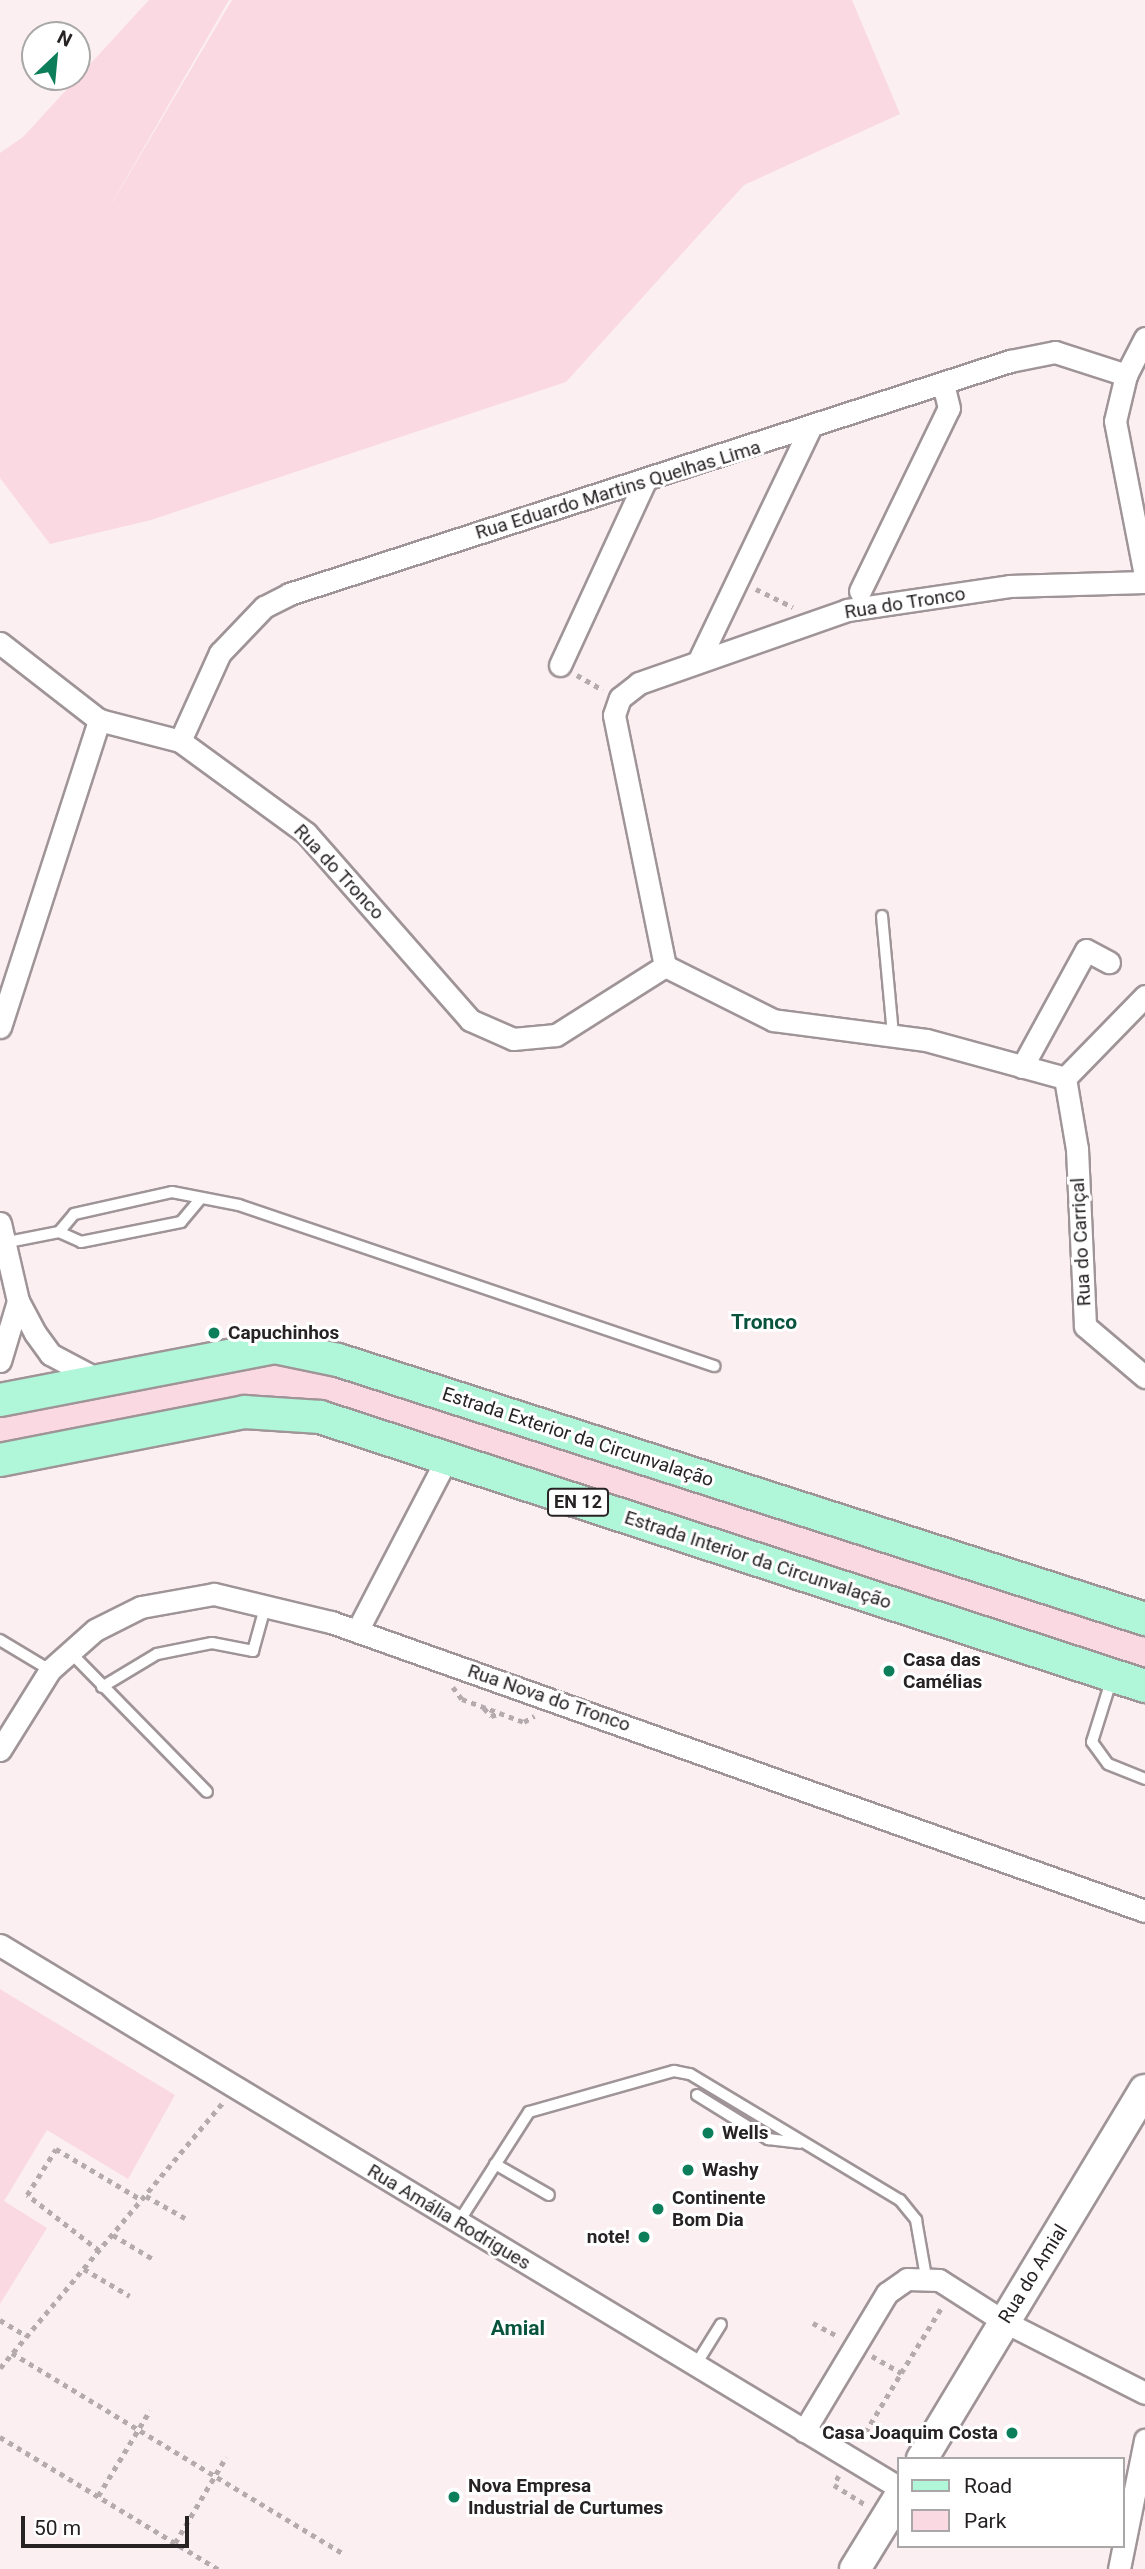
<!DOCTYPE html>
<meta charset="utf-8">
<style>
body{margin:0}
#map{position:relative;width:1145px;height:2569px;overflow:hidden;background:#fbeff2;font-family:Roboto,sans-serif}
div>[style]{position:absolute}
.green>*{inset:0;background:#fad9e2}
.path>*{height:4.5px;margin-top:-2.25px;transform-origin:0;background:repeating-linear-gradient(90deg,#b5abae 0 5px,transparent 0 10px)}
.roads{filter:drop-shadow(2px 0 #9f9497) drop-shadow(-2px 0 #9f9497) drop-shadow(0 2px #9f9497) drop-shadow(0 -2px #9f9497)}
.lane>*{height:10px;margin:-5px;padding:0 5px;transform-origin:5px;border-radius:5px;background:#fff}
.street>*{height:21px;margin:-10.5px;padding:0 10.5px;transform-origin:10.5px;border-radius:10.5px;background:#fff}
.secondary>*{height:30px;margin:-15px;padding:0 15px;transform-origin:15px;border-radius:15px;background:#fff}
.primary>*{height:32px;margin:-16px;padding:0 16px;transform-origin:16px;border-radius:16px;background:#b0f7da}
.dots>*{width:19px;height:19px;translate:-50% -50%;box-sizing:border-box;border:4px solid #fff;border-radius:50%}
span{translate:-50% -50%;white-space:nowrap;text-align:center;line-height:1.15;-webkit-text-stroke:6px #fff;paint-order:stroke}
.shield-label span{padding:2px 5px;background:#fff;border:2px solid;border-radius:5px;-webkit-text-stroke-width:0}
.shield-label{font-size:18px;color:#272324;font-weight:700}
.street-label{font-size:19px;color:#272324}
.poi-label{font-size:19px;color:#272324;font-weight:700}
.left{translate:0 -50%;text-align:left}
.right{translate:-100% -50%;text-align:right}
.neighbourhood-label{font-size:21px;color:#07533b;font-weight:700}
.legend{position:absolute;left:897px;top:2457px;width:228px;height:91px;box-sizing:border-box;background:#fff;border:2px solid #a9a7a7;margin:0;padding:9px 12px;list-style:none;font-size:21px;color:#272324}
.legend li{display:flex;align-items:center;gap:14px;height:35px}
.legend b{width:35px;border:2px solid #a9a7a7}
.north{position:absolute;left:21px;top:21px;width:70px;height:70px;box-sizing:border-box;background:#fff;border:2px solid #a9a7a7;border-radius:50%;rotate:26deg;font-size:19px;font-weight:700;line-height:28px;text-align:center;color:#272324}
.north::after{content:'';display:block;margin:auto;width:24px;height:32px;background:#0c7e5a;clip-path:polygon(50% 0,100% 100%,50% 72%,0 100%)}
.scale{position:absolute;left:21px;top:2516px;width:168px;height:32px;box-sizing:border-box;border:4px solid #272324;border-top:0;padding-left:9px;font-size:21px;line-height:24px;white-space:nowrap;color:#272324;-webkit-text-stroke:5px #fff;paint-order:stroke}
</style>
<div id="map">
<div class="green">
<i style="clip-path:polygon(149px 0,229px 0,102px 220px,232px 0,852px 0,900px 114px,744px 185px,566px 382px,151px 520px,50px 544px,0 478px,0 153px,23px 137px)"></i>
<i style="clip-path:polygon(271px 1360px,317px 1366px,1145px 1633px,1145px 1670px,313px 1403px,243px 1399px,0 1446px,0 1417px)"></i>
<i style="clip-path:polygon(0 1989px,175px 2095px,128px 2179px,47px 2130px,4px 2201px,47px 2228px,0 2304px)"></i>
</div>
<div class="path">
<i style="left:756px;top:589px;width:41px;rotate:25.9deg"></i>
<i style="left:577px;top:675px;width:30px;rotate:30deg"></i>
<i style="left:453px;top:1687px;width:15px;rotate:53deg"></i>
<i style="left:462px;top:1699px;width:66px;rotate:20.4deg"></i>
<i style="left:524px;top:1722px;width:12px;rotate:-31deg"></i>
<i style="left:484px;top:1708px;width:11px;rotate:49deg"></i>
<i style="left:491px;top:1716px;width:10px;rotate:-17deg"></i>
<i style="left:146px;top:2196px;width:45px;rotate:29.4deg"></i>
<i style="left:113px;top:2235px;width:47px;rotate:31deg"></i>
<i style="left:99px;top:2251px;width:91px;rotate:-142.1deg"></i>
<i style="left:27px;top:2195px;width:54px;rotate:-57.8deg"></i>
<i style="left:56px;top:2149px;width:100px;rotate:30.7deg"></i>
<i style="left:84px;top:2269px;width:53px;rotate:30.4deg"></i>
<i style="left:0;top:2320px;width:31px;rotate:31deg"></i>
<i style="left:813px;top:2323px;width:27px;rotate:28deg"></i>
<i style="left:12px;top:2353px;width:389px;rotate:31.2deg"></i>
<i style="left:872px;top:2356px;width:34px;rotate:30deg"></i>
<i style="left:901px;top:2373px;width:80px;rotate:-58.3deg"></i>
<i style="left:0;top:2368px;width:346px;rotate:-50deg"></i>
<i style="left:0;top:2437px;width:255px;rotate:31.2deg"></i>
<i style="left:860px;top:2441px;width:79px;rotate:-58.9deg"></i>
<i style="left:839px;top:2476px;width:10px;rotate:119deg"></i>
<i style="left:834px;top:2485px;width:39px;rotate:32deg"></i>
<i style="left:98px;top:2496px;width:100px;rotate:-58.8deg"></i>
<i style="left:175px;top:2543px;width:100px;rotate:-59.3deg"></i>
</div>
<div class="roads">
<div class="lane">
<i style="left:882px;top:916px;width:120px;rotate:84.7deg"></i>
<i style="left:59px;top:1232px;width:23px;rotate:-50deg"></i>
<i style="left:74px;top:1214px;width:100px;rotate:-12.7deg"></i>
<i style="left:172px;top:1192px;width:68px;rotate:11deg"></i>
<i style="left:239px;top:1205px;width:502px;rotate:18.72deg"></i>
<i style="left:3px;top:1243px;width:57px;rotate:-11.1deg"></i>
<i style="left:59px;top:1232px;width:24px;rotate:24deg"></i>
<i style="left:81px;top:1242px;width:102px;rotate:-11.3deg"></i>
<i style="left:181px;top:1222px;width:30px;rotate:-50deg"></i>
<i style="left:0;top:1640px;width:58px;rotate:31deg"></i>
<i style="left:69px;top:1651px;width:197px;rotate:45.6deg"></i>
<i style="left:1112px;top:1678px;width:67px;rotate:107.4deg"></i>
<i style="left:1092px;top:1742px;width:27px;rotate:54deg"></i>
<i style="left:1108px;top:1764px;width:40px;rotate:22deg"></i>
<i style="left:102px;top:1687px;width:64px;rotate:-31deg"></i>
<i style="left:157px;top:1654px;width:56px;rotate:-11.3deg"></i>
<i style="left:212px;top:1643px;width:42px;rotate:11deg"></i>
<i style="left:253px;top:1651px;width:49px;rotate:-74.5deg"></i>
<i style="left:697px;top:2095px;width:84px;rotate:31.8deg"></i>
<i style="left:768px;top:2139px;width:32px;rotate:7deg"></i>
<i style="left:495px;top:2164px;width:62px;rotate:29.9deg"></i>
<i style="left:458px;top:2223px;width:132px;rotate:-57.4deg"></i>
<i style="left:529px;top:2112px;width:151px;rotate:-15.8deg"></i>
<i style="left:674px;top:2071px;width:16px;rotate:11deg"></i>
<i style="left:690px;top:2074px;width:245px;rotate:31deg"></i>
<i style="left:900px;top:2200px;width:26px;rotate:51deg"></i>
<i style="left:916px;top:2220px;width:58px;rotate:80deg"></i>
<i style="left:695px;top:2366px;width:49px;rotate:-58.2deg"></i>
</div>
<div class="street">
<i style="left:1145px;top:338px;width:42px;rotate:117.2deg"></i>
<i style="left:1126px;top:375px;width:47px;rotate:103.4deg"></i>
<i style="left:1115px;top:421px;width:158px;rotate:79deg"></i>
<i style="left:860px;top:591px;width:203px;rotate:-64.1deg"></i>
<i style="left:949px;top:408px;width:25px;rotate:-104deg"></i>
<i style="left:0;top:643px;width:125px;rotate:37.9deg"></i>
<i style="left:99px;top:720px;width:84px;rotate:14.5deg"></i>
<i style="left:180px;top:741px;width:156px;rotate:36.1deg"></i>
<i style="left:306px;top:833px;width:249px;rotate:48.7deg"></i>
<i style="left:470px;top:1020px;width:47px;rotate:23.8deg"></i>
<i style="left:513px;top:1039px;width:43px;rotate:-5.3deg"></i>
<i style="left:556px;top:1035px;width:129px;rotate:-32.3deg"></i>
<i style="left:699px;top:660px;width:255px;rotate:-64.4deg"></i>
<i style="left:560px;top:665px;width:203px;rotate:-65.2deg"></i>
<i style="left:180px;top:741px;width:97px;rotate:-65.6deg"></i>
<i style="left:220px;top:653px;width:64px;rotate:-46.3deg"></i>
<i style="left:264px;top:607px;width:28px;rotate:-27deg"></i>
<i style="left:289px;top:594px;width:758px;rotate:-17.91deg"></i>
<i style="left:1010px;top:361px;width:46px;rotate:-11.3deg"></i>
<i style="left:1055px;top:352px;width:75px;rotate:17.9deg"></i>
<i style="left:1145px;top:996px;width:115px;rotate:134.3deg"></i>
<i style="left:1065px;top:1078px;width:72px;rotate:80.4deg"></i>
<i style="left:1077px;top:1149px;width:177px;rotate:87.4deg"></i>
<i style="left:1085px;top:1326px;width:79px;rotate:40.4deg"></i>
<i style="left:0;top:1027px;width:323px;rotate:-72.1deg"></i>
<i style="left:1022px;top:1067px;width:133px;rotate:-61.3deg"></i>
<i style="left:1086px;top:950px;width:26px;rotate:28deg"></i>
<i style="left:1065px;top:1078px;width:144px;rotate:-164.7deg"></i>
<i style="left:926px;top:1040px;width:154px;rotate:-172.6deg"></i>
<i style="left:773px;top:1020px;width:121px;rotate:-153.4deg"></i>
<i style="left:665px;top:966px;width:256px;rotate:-101.5deg"></i>
<i style="left:614px;top:715px;width:18px;rotate:-71deg"></i>
<i style="left:620px;top:698px;width:24px;rotate:-38deg"></i>
<i style="left:639px;top:683px;width:220px;rotate:-19.3deg"></i>
<i style="left:847px;top:610px;width:164px;rotate:-8.4deg"></i>
<i style="left:1009px;top:586px;width:136px;rotate:-1.7deg"></i>
<i style="left:0;top:1223px;width:80px;rotate:77deg"></i>
<i style="left:18px;top:1301px;width:36px;rotate:62deg"></i>
<i style="left:35px;top:1333px;width:26px;rotate:54deg"></i>
<i style="left:50px;top:1354px;width:53px;rotate:28deg"></i>
<i style="left:0;top:1361px;width:63px;rotate:-73.3deg"></i>
<i style="left:357px;top:1631px;width:193px;rotate:-62.5deg"></i>
<i style="left:0;top:1750px;width:94px;rotate:-58deg"></i>
<i style="left:50px;top:1670px;width:60px;rotate:-41.6deg"></i>
<i style="left:95px;top:1630px;width:51px;rotate:-26.6deg"></i>
<i style="left:141px;top:1607px;width:74px;rotate:-10.1deg"></i>
<i style="left:214px;top:1594px;width:120px;rotate:13.5deg"></i>
<i style="left:331px;top:1622px;width:864px;rotate:19.55deg"></i>
<i style="left:0;top:1945px;width:1049px;rotate:31.11deg"></i>
<i style="left:804px;top:2431px;width:161px;rotate:-59deg"></i>
<i style="left:887px;top:2293px;width:24px;rotate:-35deg"></i>
<i style="left:907px;top:2279px;width:32px;rotate:2deg"></i>
<i style="left:939px;top:2280px;width:76px;rotate:32.6deg"></i>
<i style="left:1003px;top:2321px;width:159px;rotate:26.9deg"></i>
<i style="left:1119px;top:2569px;width:132px;rotate:-78.6deg"></i>
</div>
<div class="secondary">
<i style="left:922px;top:2459px;width:431px;rotate:-58.9deg"></i>
<i style="left:855px;top:2569px;width:82px;rotate:-58.4deg"></i>
</div>
<div class="primary">
<i style="left:0;top:1400px;width:280px;rotate:-10.9deg"></i>
<i style="left:275px;top:1347px;width:64px;rotate:11.7deg"></i>
<i style="left:338px;top:1360px;width:848px;rotate:17.79deg"></i>
<i style="left:0;top:1460px;width:250px;rotate:-11.1deg"></i>
<i style="left:245px;top:1412px;width:75px;rotate:3.8deg"></i>
<i style="left:320px;top:1417px;width:868px;rotate:18.06deg"></i>
</div>
</div>
<div class="dots">
<i style="left:214px;top:1333px;background:#0c7e5a"></i>
<i style="left:889px;top:1671px;background:#0c7e5a"></i>
<i style="left:708px;top:2133px;background:#0c7e5a"></i>
<i style="left:688px;top:2170px;background:#0c7e5a"></i>
<i style="left:658px;top:2209px;background:#0c7e5a"></i>
<i style="left:644px;top:2237px;background:#0c7e5a"></i>
<i style="left:1012px;top:2433px;background:#0c7e5a"></i>
<i style="left:454px;top:2497px;background:#0c7e5a"></i>
</div>
<div class="shield-label">
<span style="left:578px;top:1502px">EN 12</span>
</div>
<div class="street-label">
<span style="left:618px;top:490px;rotate:-17deg">Rua Eduardo Martins Quelhas Lima</span>
<span style="left:905px;top:603px;rotate:-9deg">Rua do Tronco</span>
<span style="left:339px;top:872px;rotate:47deg">Rua do Tronco</span>
<span style="left:1081px;top:1242px;rotate:-93deg">Rua do Carriçal</span>
<span style="left:578px;top:1437px;rotate:18deg">Estrada Exterior da Circunvalação</span>
<span style="left:758px;top:1560px;rotate:18deg">Estrada Interior da Circunvalação</span>
<span style="left:549px;top:1698px;rotate:19deg">Rua Nova do Tronco</span>
<span style="left:449px;top:2217px;rotate:31deg">Rua Amália Rodrigues</span>
<span style="left:1033px;top:2274px;rotate:-58deg">Rua do Amial</span>
</div>
<div class="poi-label">
<span class="left" style="left:228px;top:1333px">Capuchinhos</span>
<span class="left" style="left:903px;top:1671px">Casa das<br>Camélias</span>
<span class="left" style="left:722px;top:2133px">Wells</span>
<span class="left" style="left:702px;top:2170px">Washy</span>
<span class="left" style="left:672px;top:2209px">Continente<br>Bom Dia</span>
<span class="right" style="left:630px;top:2237px">note!</span>
<span class="right" style="left:998px;top:2433px">Casa Joaquim Costa</span>
<span class="left" style="left:468px;top:2497px">Nova Empresa<br>Industrial de Curtumes</span>
</div>
<div class="neighbourhood-label">
<span style="left:764px;top:1322px">Tronco</span>
<span style="left:518px;top:2328px">Amial</span>
</div>
<ul class="legend">
<li><b style="height:9px;background:#b0f7da"></b>Road</li>
<li><b style="height:19px;background:#fad9e2"></b>Park</li>
</ul>
<div class="north">N</div>
<div class="scale">50 m</div>
</div>
